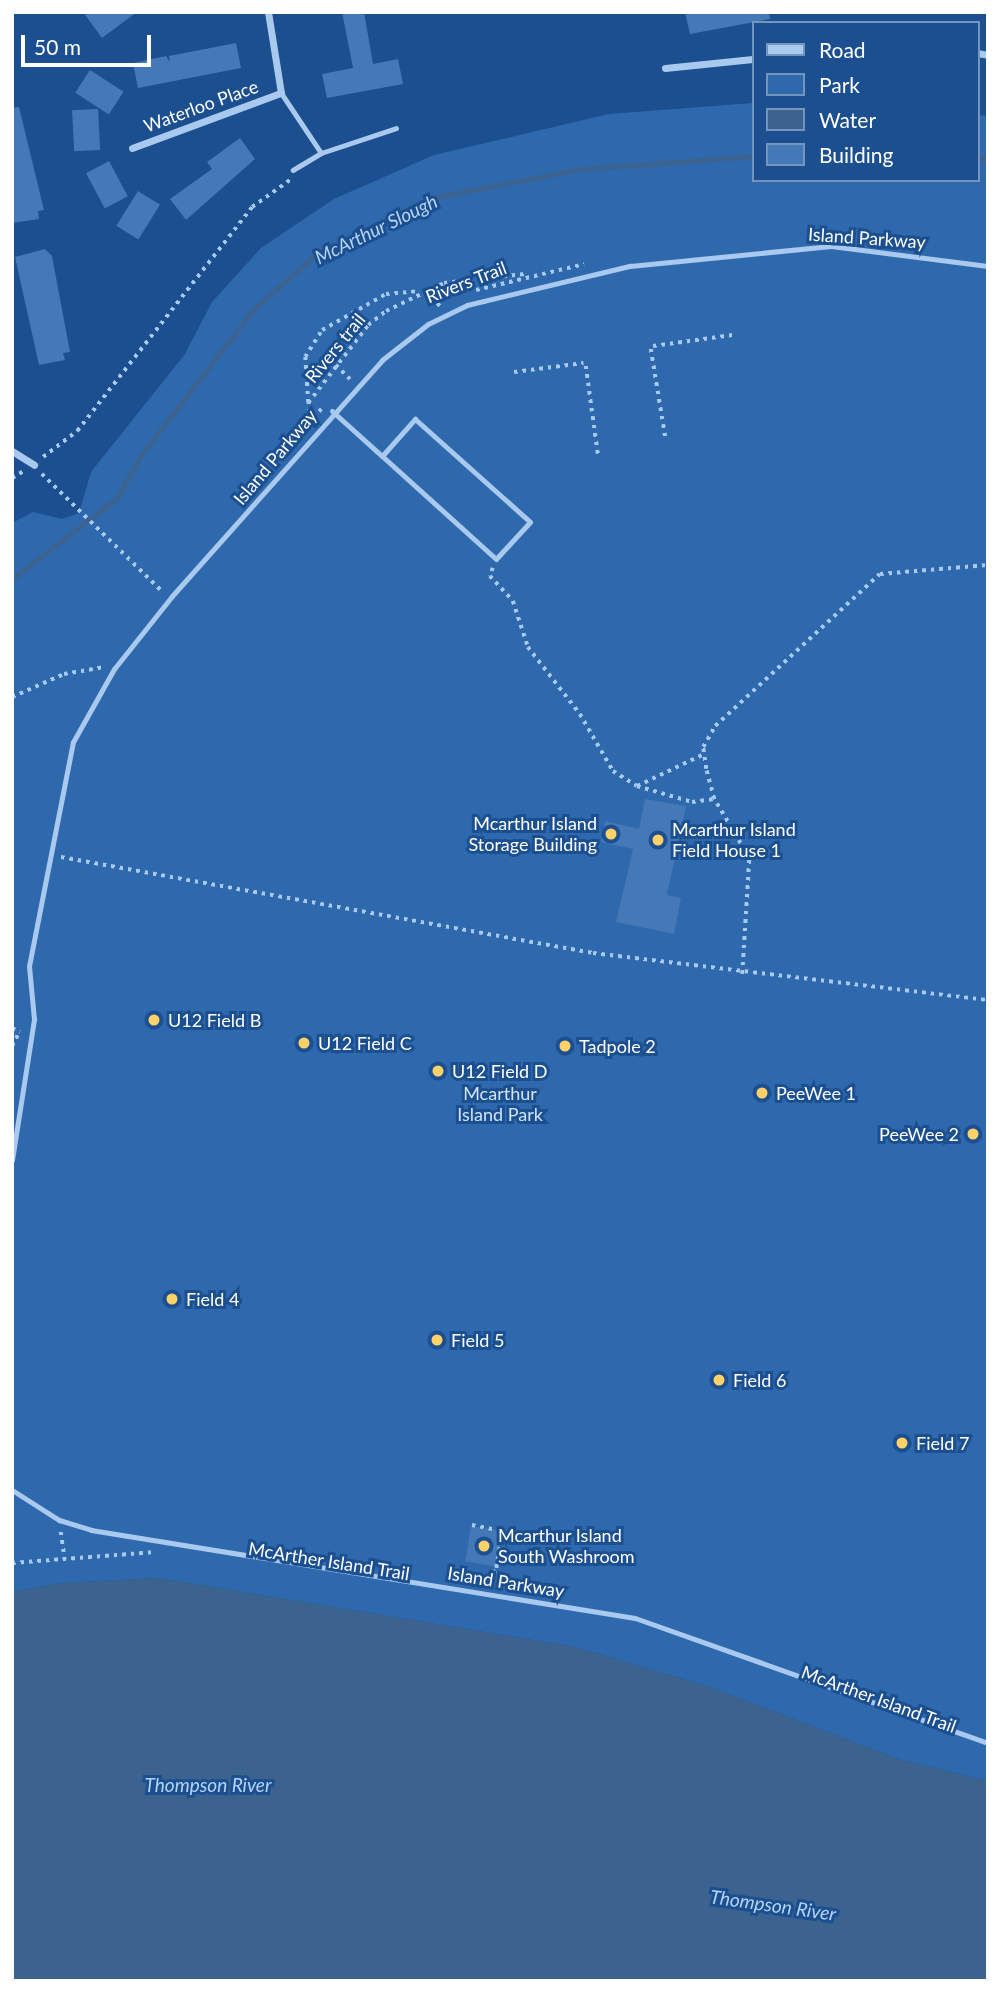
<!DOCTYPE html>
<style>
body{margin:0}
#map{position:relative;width:1000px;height:1993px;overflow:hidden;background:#1b4f8f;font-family:Lato,sans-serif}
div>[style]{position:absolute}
.green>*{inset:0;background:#2e69ad}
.water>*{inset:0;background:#3c6290}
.stream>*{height:5px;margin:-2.5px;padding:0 2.5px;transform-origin:2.5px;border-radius:2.5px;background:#3c6290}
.building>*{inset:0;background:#4478b7;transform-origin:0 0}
.path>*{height:3.5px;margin-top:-1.75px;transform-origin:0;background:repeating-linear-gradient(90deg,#a9c9ee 0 3.5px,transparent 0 8.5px)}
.lane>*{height:5px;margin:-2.5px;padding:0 2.5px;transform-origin:2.5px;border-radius:2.5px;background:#a9c9ee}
.street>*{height:7px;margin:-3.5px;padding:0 3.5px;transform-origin:3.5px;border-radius:3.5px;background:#a9c9ee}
.dots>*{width:19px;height:19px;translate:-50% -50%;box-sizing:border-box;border:4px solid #1b4f8f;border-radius:50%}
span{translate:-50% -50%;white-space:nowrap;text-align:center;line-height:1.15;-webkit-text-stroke:6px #1b4f8f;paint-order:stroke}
.street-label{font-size:18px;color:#fff}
.poi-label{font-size:18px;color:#fff}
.right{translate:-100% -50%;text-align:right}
.left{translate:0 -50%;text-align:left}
.park-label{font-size:18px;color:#cfe3fa}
.water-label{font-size:19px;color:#b5d3f5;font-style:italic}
.frame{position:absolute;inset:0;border:14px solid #fff;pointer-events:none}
.legend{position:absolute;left:752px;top:21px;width:228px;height:161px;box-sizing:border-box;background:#1b4f8f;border:2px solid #7695bc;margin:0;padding:9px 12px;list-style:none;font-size:21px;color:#fff}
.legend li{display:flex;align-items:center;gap:14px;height:35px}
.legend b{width:35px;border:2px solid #7695bc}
.scale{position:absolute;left:21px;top:35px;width:130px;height:32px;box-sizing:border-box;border:4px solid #fff;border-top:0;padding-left:9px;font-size:21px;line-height:24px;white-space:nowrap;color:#fff;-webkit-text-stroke:5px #1b4f8f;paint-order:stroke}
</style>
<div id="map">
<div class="green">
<i style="clip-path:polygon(753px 103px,753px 180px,977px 180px,977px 115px,988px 116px,988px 1781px,901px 1760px,710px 1687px,575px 1647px,158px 1578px,62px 1583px,12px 1592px,12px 523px,33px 512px,62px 519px,79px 513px,91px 472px,185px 354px,212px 302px,261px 248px,334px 199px,434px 155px,609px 114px)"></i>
</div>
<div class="water">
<i style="clip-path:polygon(158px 1578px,575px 1647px,710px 1687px,901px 1760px,988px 1781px,988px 1981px,12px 1981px,12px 1592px,62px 1583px)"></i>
</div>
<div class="stream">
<i style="left:977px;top:158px;width:11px;rotate:5deg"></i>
<i style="left:12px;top:579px;width:133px;rotate:-37.6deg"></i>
<i style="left:117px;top:498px;width:49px;rotate:-60.8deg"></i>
<i style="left:141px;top:455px;width:183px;rotate:-52.3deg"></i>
<i style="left:253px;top:310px;width:83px;rotate:-41.6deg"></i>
<i style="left:315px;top:255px;width:129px;rotate:-26.2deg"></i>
<i style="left:431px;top:198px;width:154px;rotate:-10.9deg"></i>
<i style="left:582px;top:169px;width:171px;rotate:-4.3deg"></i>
</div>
<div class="building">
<i style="clip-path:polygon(83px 12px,137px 12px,102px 38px)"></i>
<i style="clip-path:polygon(342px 12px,364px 12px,373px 64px,398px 59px,403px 84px,327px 98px,322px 74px,353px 68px)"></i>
<i style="clip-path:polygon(685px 12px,769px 12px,770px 19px,690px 34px)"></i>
<i style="clip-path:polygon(236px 43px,241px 68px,138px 88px,133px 63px,166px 56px,170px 62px,169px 56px)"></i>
<i style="left:90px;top:70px;width:40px;height:27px;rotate:33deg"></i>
<i style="clip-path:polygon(19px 107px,44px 210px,38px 211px,39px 219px,12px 223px,12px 108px)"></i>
<i style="left:98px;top:109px;width:41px;height:26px;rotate:87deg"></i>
<i style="clip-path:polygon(240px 138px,255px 159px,186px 220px,170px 199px,212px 169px,207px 162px)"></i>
<i style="left:109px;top:161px;width:40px;height:26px;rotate:62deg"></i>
<i style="left:138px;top:191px;width:26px;height:41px;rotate:32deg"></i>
<i style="clip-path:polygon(45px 249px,52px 256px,70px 352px,63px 353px,65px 360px,39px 365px,15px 257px)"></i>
<i style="clip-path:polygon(645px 799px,686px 806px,667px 895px,681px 898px,674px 934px,616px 922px,633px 849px,601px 842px,605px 821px,639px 829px)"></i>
<i style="left:471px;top:1526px;width:31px;height:36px;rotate:9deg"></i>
</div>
<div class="path">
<i style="left:427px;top:290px;width:21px;rotate:51deg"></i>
<i style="left:476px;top:290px;width:111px;rotate:-13.5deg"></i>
<i style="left:653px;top:346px;width:80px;rotate:-7.9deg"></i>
<i style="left:651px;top:349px;width:93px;rotate:80.7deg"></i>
<i style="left:336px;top:365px;width:20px;rotate:45deg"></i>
<i style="left:586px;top:366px;width:89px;rotate:82.2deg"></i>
<i style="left:514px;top:372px;width:70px;rotate:-7.4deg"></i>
<i style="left:308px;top:403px;width:46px;rotate:-93.7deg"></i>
<i style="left:305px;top:357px;width:32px;rotate:-58deg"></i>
<i style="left:322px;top:330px;width:73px;rotate:-29.4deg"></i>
<i style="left:386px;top:294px;width:33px;rotate:-5deg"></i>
<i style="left:310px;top:421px;width:18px;rotate:-96deg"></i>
<i style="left:308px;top:403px;width:98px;rotate:-52.4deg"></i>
<i style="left:368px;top:325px;width:23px;rotate:-38deg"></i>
<i style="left:386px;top:311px;width:64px;rotate:-25.8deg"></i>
<i style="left:444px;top:283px;width:81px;rotate:-6.4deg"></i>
<i style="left:302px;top:431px;width:30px;rotate:-49deg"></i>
<i style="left:43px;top:457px;width:43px;rotate:-37.4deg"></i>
<i style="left:77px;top:431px;width:284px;rotate:-52deg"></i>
<i style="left:252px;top:207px;width:47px;rotate:-35.4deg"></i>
<i style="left:42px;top:474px;width:169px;rotate:44.3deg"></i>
<i style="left:12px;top:478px;width:12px;rotate:-31deg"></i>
<i style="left:493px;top:568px;width:9px;rotate:111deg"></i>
<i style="left:490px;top:576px;width:34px;rotate:47deg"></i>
<i style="left:513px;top:601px;width:48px;rotate:71.9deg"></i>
<i style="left:528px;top:647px;width:85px;rotate:52.2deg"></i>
<i style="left:580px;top:714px;width:66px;rotate:59.9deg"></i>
<i style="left:613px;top:771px;width:28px;rotate:32deg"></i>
<i style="left:637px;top:786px;width:74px;rotate:-25.5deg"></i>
<i style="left:12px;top:697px;width:57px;rotate:-23.9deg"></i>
<i style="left:64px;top:674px;width:41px;rotate:-9.9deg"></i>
<i style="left:637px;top:786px;width:57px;rotate:16.2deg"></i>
<i style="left:692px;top:802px;width:22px;rotate:-8deg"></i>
<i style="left:61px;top:857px;width:541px;rotate:10.23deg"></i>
<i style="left:593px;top:953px;width:398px;rotate:6.8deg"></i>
<i style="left:742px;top:974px;width:116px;rotate:-86.5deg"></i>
<i style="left:749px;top:858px;width:69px;rotate:-120.7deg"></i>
<i style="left:714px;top:799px;width:31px;rotate:-105deg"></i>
<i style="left:706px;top:769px;width:22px;rotate:-98deg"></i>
<i style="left:703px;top:747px;width:24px;rotate:-60deg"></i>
<i style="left:715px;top:726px;width:224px;rotate:-42.7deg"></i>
<i style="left:880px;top:574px;width:108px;rotate:-4.8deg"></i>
<i style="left:12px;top:1028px;width:9px;rotate:27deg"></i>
<i style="left:12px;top:1046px;width:16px;rotate:-63deg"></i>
<i style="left:472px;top:1525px;width:32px;rotate:11deg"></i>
<i style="left:503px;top:1531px;width:41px;rotate:99.9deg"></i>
<i style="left:496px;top:1571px;width:21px;rotate:145deg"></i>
<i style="left:61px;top:1532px;width:28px;rotate:82deg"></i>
<i style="left:12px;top:1563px;width:144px;rotate:-4.4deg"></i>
</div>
<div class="lane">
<i style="left:281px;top:93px;width:72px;rotate:56.3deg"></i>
<i style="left:321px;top:153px;width:33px;rotate:149deg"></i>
<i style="left:321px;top:153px;width:79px;rotate:-18.4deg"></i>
<i style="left:332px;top:411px;width:67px;rotate:42deg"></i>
<i style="left:382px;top:456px;width:50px;rotate:-48.3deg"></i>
<i style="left:415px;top:419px;width:154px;rotate:41.8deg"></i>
<i style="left:530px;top:522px;width:50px;rotate:132.6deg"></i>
<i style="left:496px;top:559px;width:154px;rotate:-137.9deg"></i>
<i style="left:12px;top:1160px;width:143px;rotate:-81.1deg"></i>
<i style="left:34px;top:1019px;width:53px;rotate:-95.4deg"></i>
<i style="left:29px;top:966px;width:228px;rotate:-78.9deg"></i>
<i style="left:73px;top:742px;width:84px;rotate:-60.7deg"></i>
<i style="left:114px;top:669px;width:93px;rotate:-51.5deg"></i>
<i style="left:172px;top:596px;width:316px;rotate:-48.3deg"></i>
<i style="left:382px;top:360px;width:58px;rotate:-38deg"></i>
<i style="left:428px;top:324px;width:43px;rotate:-26deg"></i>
<i style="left:467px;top:305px;width:168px;rotate:-13.5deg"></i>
<i style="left:630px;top:266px;width:202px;rotate:-5.7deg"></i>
<i style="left:831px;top:246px;width:158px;rotate:7.3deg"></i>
<i style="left:12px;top:1490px;width:56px;rotate:32.6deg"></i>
<i style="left:59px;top:1520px;width:34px;rotate:17deg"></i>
<i style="left:91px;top:1530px;width:551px;rotate:9.19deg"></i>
<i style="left:635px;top:1618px;width:374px;rotate:19.5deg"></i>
</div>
<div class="street">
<i style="left:977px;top:53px;width:11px;rotate:10deg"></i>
<i style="left:665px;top:68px;width:88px;rotate:-5.8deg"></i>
<i style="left:132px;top:148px;width:159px;rotate:-20.3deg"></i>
<i style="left:281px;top:93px;width:82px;rotate:-99.1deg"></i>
<i style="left:12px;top:451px;width:26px;rotate:32deg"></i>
</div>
<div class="dots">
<i style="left:611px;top:834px;background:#ffd166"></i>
<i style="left:658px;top:840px;background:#ffd166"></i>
<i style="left:154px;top:1020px;background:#ffd166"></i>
<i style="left:304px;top:1043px;background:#ffd166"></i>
<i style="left:565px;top:1046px;background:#ffd166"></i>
<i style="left:438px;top:1071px;background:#ffd166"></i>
<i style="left:762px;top:1093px;background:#ffd166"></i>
<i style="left:973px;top:1134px;background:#ffd166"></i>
<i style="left:172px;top:1299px;background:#ffd166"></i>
<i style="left:437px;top:1340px;background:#ffd166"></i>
<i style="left:719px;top:1380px;background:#ffd166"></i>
<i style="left:902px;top:1443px;background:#ffd166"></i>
<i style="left:484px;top:1546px;background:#ffd166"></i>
</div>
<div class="street-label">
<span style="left:201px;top:106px;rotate:-20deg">Waterloo Place</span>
<span style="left:867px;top:238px;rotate:4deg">Island Parkway</span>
<span style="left:466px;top:282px;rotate:-21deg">Rivers Trail</span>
<span style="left:335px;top:348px;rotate:-51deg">Rivers trail</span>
<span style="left:275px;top:457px;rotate:-50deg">Island Parkway</span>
<span style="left:329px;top:1561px;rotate:9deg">McArther Island Trail</span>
<span style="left:506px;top:1582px;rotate:9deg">Island Parkway</span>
<span style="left:879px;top:1699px;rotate:20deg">McArther Island Trail</span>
</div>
<div class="poi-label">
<span class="right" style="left:597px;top:834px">Mcarthur Island<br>Storage Building</span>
<span class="left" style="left:672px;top:840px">Mcarthur Island<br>Field House 1</span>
<span class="left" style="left:168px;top:1020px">U12 Field B</span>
<span class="left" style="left:318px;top:1043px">U12 Field C</span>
<span class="left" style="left:579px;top:1046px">Tadpole 2</span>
<span class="left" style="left:452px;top:1071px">U12 Field D</span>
<span class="left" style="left:776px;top:1093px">PeeWee 1</span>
<span class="right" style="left:959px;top:1134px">PeeWee 2</span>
<span class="left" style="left:186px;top:1299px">Field 4</span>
<span class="left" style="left:451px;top:1340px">Field 5</span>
<span class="left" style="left:733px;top:1380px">Field 6</span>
<span class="left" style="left:916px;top:1443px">Field 7</span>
<span class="left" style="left:498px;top:1546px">Mcarthur Island<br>South Washroom</span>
</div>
<div class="park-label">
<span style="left:500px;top:1104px">Mcarthur<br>Island Park</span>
</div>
<div class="water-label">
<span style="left:376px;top:229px;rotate:-26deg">McArthur Slough</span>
<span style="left:208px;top:1785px">Thompson River</span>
<span style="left:773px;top:1905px;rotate:8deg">Thompson River</span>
</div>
<div class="frame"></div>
<ul class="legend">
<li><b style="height:9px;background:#a9c9ee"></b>Road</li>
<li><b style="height:19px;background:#2e69ad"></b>Park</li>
<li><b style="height:19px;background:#3c6290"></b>Water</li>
<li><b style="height:19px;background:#4478b7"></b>Building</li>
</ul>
<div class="scale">50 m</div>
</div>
